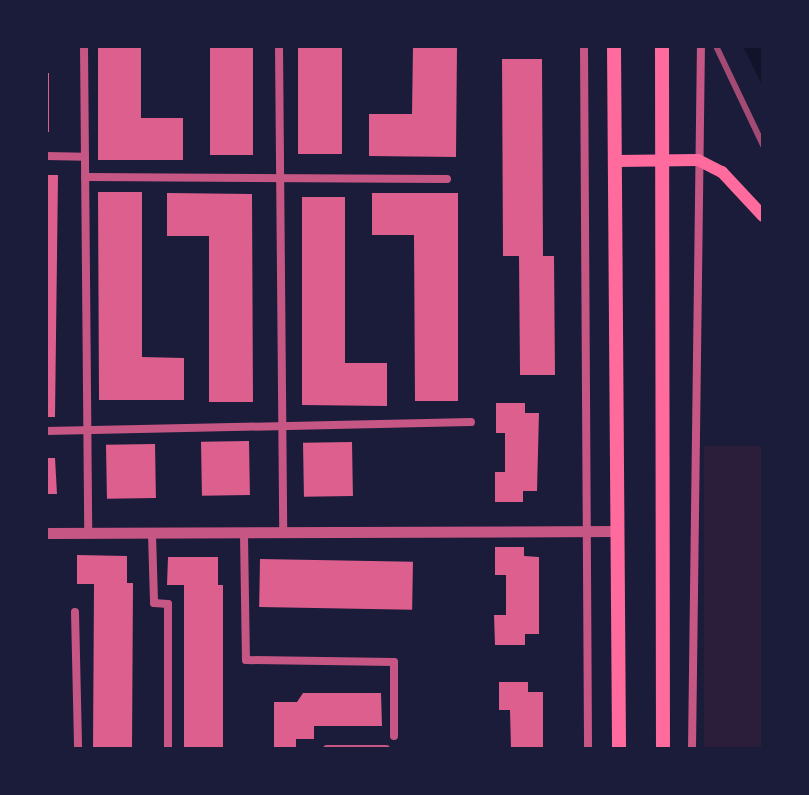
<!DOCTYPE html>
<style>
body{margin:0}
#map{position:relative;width:809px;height:795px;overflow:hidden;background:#1b1b3a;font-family:Inter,sans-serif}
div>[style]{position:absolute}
.green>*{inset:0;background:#2a1e3b;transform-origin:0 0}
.water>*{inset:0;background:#12122b}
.building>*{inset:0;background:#dd5f8e;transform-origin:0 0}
.minor>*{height:8px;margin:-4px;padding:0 4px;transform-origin:4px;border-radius:4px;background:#c65784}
.tertiary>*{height:11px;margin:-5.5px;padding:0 5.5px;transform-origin:5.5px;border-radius:5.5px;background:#c65784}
.secondary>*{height:12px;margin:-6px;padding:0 6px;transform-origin:6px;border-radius:6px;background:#ff6b9d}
.primary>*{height:14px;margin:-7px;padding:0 7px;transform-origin:7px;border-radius:7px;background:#ff6b9d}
.rail>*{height:6px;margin:-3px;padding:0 3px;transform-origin:3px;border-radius:3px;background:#a44b75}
span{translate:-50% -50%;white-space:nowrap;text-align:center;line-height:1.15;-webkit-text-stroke:7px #1b1b3a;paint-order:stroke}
.frame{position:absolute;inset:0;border:48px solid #1b1b3a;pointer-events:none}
</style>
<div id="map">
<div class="green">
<i style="left:763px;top:446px;width:303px;height:59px;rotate:90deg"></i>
</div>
<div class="water">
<i style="clip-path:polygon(743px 46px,763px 46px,763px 87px)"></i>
</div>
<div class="building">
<i style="clip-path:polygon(98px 46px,141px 46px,141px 118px,183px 118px,183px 160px,98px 160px)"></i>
<i style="left:210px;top:46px;width:43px;height:109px"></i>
<i style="left:298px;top:46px;width:44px;height:108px"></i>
<i style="clip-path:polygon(413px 46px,457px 46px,456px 157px,369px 156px,369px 114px,412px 114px)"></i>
<i style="clip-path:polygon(502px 59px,542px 59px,543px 256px,554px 256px,555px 375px,520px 375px,519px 256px,503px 256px)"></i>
<i style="left:46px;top:73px;width:3px;height:59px"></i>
<i style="clip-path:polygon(46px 175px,58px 175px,55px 417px,46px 417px)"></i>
<i style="clip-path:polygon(98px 192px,142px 192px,142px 357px,184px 358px,184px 400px,99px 400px)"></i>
<i style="clip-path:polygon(167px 193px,252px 194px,253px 402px,209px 402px,209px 236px,167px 236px)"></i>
<i style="clip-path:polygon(372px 193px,458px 193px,458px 401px,415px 401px,414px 235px,372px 235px)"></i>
<i style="clip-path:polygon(302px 197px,345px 197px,345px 363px,387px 363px,387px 406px,302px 405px)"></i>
<i style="clip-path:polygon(496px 403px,525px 403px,525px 413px,539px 413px,537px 491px,523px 491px,523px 502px,495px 502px,495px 472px,505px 472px,505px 433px,496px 433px)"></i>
<i style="left:249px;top:441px;width:54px;height:48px;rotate:89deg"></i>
<i style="left:352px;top:442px;width:54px;height:49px;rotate:89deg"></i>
<i style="left:155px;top:444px;width:54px;height:49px;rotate:89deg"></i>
<i style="clip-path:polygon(46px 458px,55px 458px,57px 494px,46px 494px)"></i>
<i style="clip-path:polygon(495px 547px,524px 547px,524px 556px,539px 557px,539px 634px,525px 634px,525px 645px,495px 645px,494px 615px,506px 615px,506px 575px,495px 575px)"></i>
<i style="clip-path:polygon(77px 555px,127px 556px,127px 583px,133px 583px,132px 749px,93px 749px,94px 584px,77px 584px)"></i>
<i style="clip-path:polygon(168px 557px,218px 557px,218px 585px,223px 585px,223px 749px,184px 749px,184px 585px,167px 585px)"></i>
<i style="left:260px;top:559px;width:153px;height:48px;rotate:1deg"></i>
<i style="clip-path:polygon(499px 682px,528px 682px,528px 692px,543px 692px,543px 749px,511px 749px,510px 710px,499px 710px)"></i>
<i style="clip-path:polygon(303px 693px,381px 693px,382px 726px,314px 726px,314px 739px,296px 739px,296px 749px,274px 749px,274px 702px,297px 702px)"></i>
</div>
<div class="minor">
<i style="left:84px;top:46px;width:487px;rotate:89.5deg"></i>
<i style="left:279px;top:46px;width:488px;rotate:89.5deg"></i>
<i style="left:584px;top:46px;width:703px;rotate:89.67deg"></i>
<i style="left:46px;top:156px;width:39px;rotate:1deg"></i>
<i style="left:85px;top:177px;width:362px;rotate:0.3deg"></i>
<i style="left:46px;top:431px;width:425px;rotate:-1.2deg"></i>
<i style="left:152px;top:534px;width:69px;rotate:88.3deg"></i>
<i style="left:154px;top:603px;width:14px;rotate:4deg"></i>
<i style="left:168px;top:604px;width:145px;rotate:90deg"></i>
<i style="left:244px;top:535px;width:125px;rotate:89.1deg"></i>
<i style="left:246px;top:660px;width:148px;rotate:0.8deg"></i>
<i style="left:394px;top:662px;width:74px;rotate:90deg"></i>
<i style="left:75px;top:612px;width:137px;rotate:88.7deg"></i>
<i style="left:327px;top:749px;width:59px"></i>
<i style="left:692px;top:749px;width:703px;rotate:-89.27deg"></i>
</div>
<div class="tertiary">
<i style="left:46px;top:533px;width:572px;rotate:-0.2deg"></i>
</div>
<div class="secondary">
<i style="left:616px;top:161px;width:82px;rotate:-0.7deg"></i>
<i style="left:698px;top:160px;width:27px;rotate:27deg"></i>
<i style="left:722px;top:172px;width:60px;rotate:47deg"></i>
</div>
<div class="primary">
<i style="left:614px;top:46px;width:703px;rotate:89.59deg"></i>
<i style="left:662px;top:46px;width:703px;rotate:89.92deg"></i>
</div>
<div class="rail">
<i style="left:716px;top:46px;width:110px;rotate:64.6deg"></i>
</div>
<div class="frame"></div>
</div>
